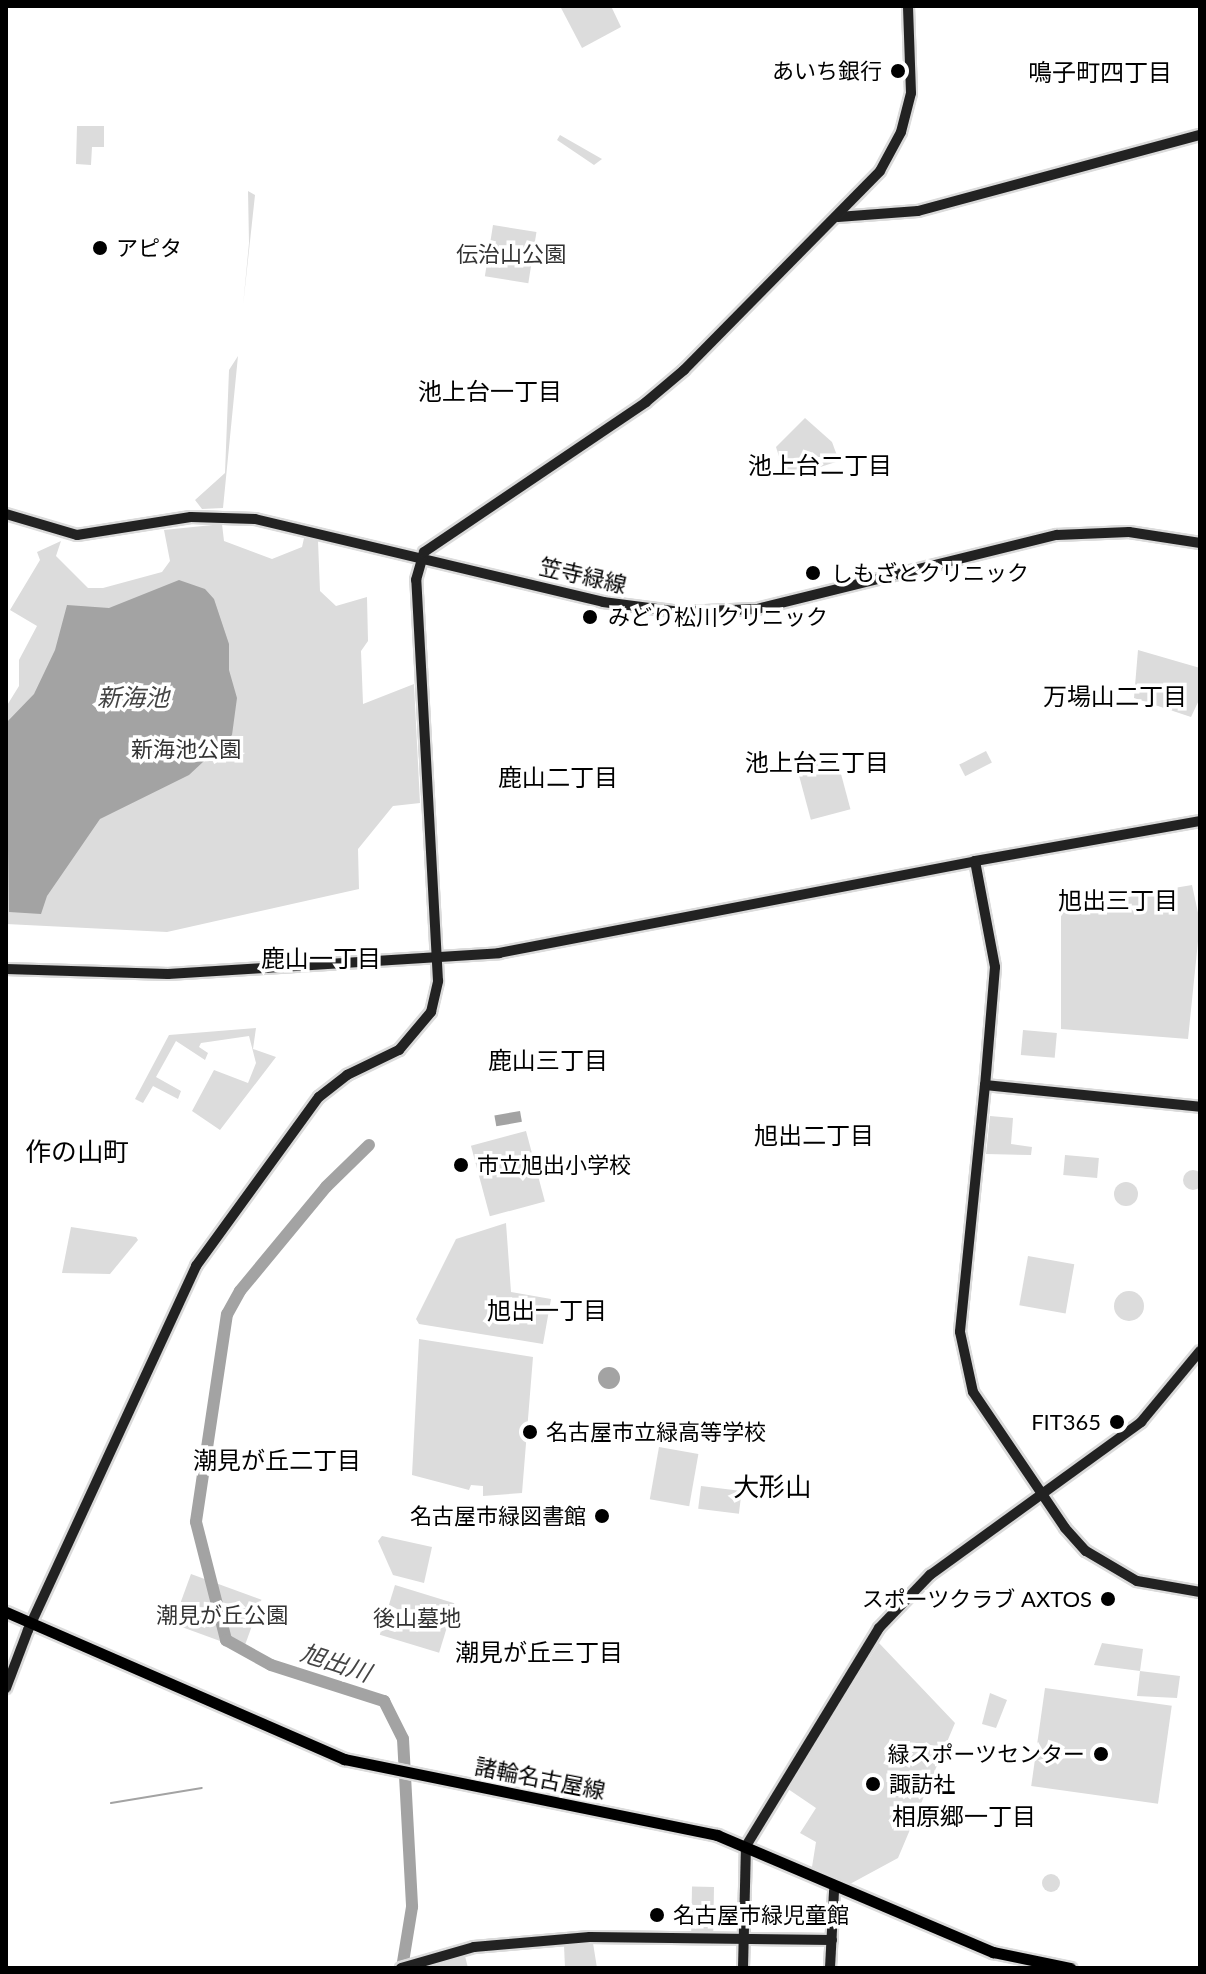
<!DOCTYPE html>
<meta charset="utf-8">
<style>
body{margin:0}
#map{position:relative;width:1206px;height:1974px;overflow:hidden;background:#fff;font-family:Lato,"Noto Sans JP",sans-serif}
div>[style]{position:absolute}
.green>*{inset:0;background:#dcdcdc;transform-origin:0 0}
.round{border-radius:50%}
.water>*{inset:0;background:#a3a3a3;transform-origin:0 0}
.stream>*{height:2px;margin:-1px;padding:0 1px;transform-origin:1px;border-radius:1px;background:#a3a3a3}
.river>*{height:12px;margin:-6px;padding:0 6px;transform-origin:6px;border-radius:6px;background:#a3a3a3}
.roads{filter:drop-shadow(2px 0 #dbdbdb) drop-shadow(-2px 0 #dbdbdb) drop-shadow(0 2px #dbdbdb) drop-shadow(0 -2px #dbdbdb)}
.secondary>*{height:10px;margin:-5px;padding:0 5px;transform-origin:5px;border-radius:5px;background:#222}
.primary>*{height:11px;margin:-5.5px;padding:0 5.5px;transform-origin:5.5px;border-radius:5.5px;background:#000}
.dots>*{width:22px;height:22px;translate:-50% -50%;box-sizing:border-box;border:4px solid #fff;border-radius:50%}
span{translate:-50% -50%;white-space:nowrap;text-align:center;line-height:1.15;-webkit-text-stroke:7px #fff;paint-order:stroke}
.poi-label{font-size:22px;color:#000}
.right{translate:-100% -50%;text-align:right}
.left{translate:0 -50%;text-align:left}
.park-label{font-size:22px;color:#333}
.street-label{font-size:22px;color:#000}
.neighbourhood-label{font-size:24px;color:#000}
.water-label{font-size:24px;color:#444;font-style:italic}
.quarter-label{font-size:26px;color:#000}
.frame{position:absolute;inset:0;border:8px solid #000;pointer-events:none}
</style>
<div id="map">
<div class="green">
<i style="clip-path:polygon(560px 6px,611px 6px,621px 27px,582px 48px)"></i>
<i style="clip-path:polygon(77px 126px,104px 126px,104px 147px,92px 147px,91px 165px,76px 164px)"></i>
<i style="clip-path:polygon(560px 135px,602px 159px,594px 165px,557px 140px)"></i>
<i style="clip-path:polygon(248px 191px,255px 195px,243px 306px,249px 243px)"></i>
<i style="left:493px;top:225px;width:44px;height:52px;rotate:9deg"></i>
<i style="clip-path:polygon(238px 356px,223px 508px,202px 509px,195px 500px,225px 473px,229px 370px)"></i>
<i style="clip-path:polygon(805px 418px,832px 442px,839px 461px,786px 478px,776px 447px)"></i>
<i style="clip-path:polygon(222px 524px,224px 541px,272px 559px,302px 547px,304px 538px,318px 541px,320px 591px,336px 606px,367px 597px,368px 641px,361px 651px,363px 704px,414px 684px,420px 803px,393px 806px,358px 849px,359px 889px,167px 932px,6px 924px,6px 707px,19px 686px,19px 660px,37px 626px,10px 610px,40px 560px,37px 552px,61px 541px,56px 556px,88px 588px,103px 588px,162px 572px,170px 561px,164px 530px)"></i>
<i style="clip-path:polygon(1138px 650px,1200px 668px,1200px 698px,1191px 717px,1134px 698px)"></i>
<i style="left:986px;top:751px;width:13px;height:30px;rotate:63deg"></i>
<i style="left:837px;top:759px;width:52px;height:41px;rotate:75deg"></i>
<i style="clip-path:polygon(1192px 885px,1200px 922px,1188px 1039px,1061px 1029px,1061px 907px)"></i>
<i style="clip-path:polygon(256px 1028px,253px 1049px,276px 1057px,220px 1130px,192px 1111px,214px 1070px,248px 1083px,256px 1063px,249px 1036px,201px 1043px,199px 1047px,208px 1053px,205px 1060px,176px 1041px,156px 1077px,181px 1091px,178px 1099px,153px 1086px,143px 1103px,135px 1099px,169px 1035px)"></i>
<i style="left:1023px;top:1030px;width:34px;height:25px;rotate:5deg"></i>
<i style="clip-path:polygon(990px 1116px,1013px 1118px,1011px 1144px,1032px 1147px,1031px 1155px,986px 1154px)"></i>
<i style="left:526px;top:1131px;width:73px;height:57px;rotate:75deg"></i>
<i style="left:1065px;top:1155px;width:34px;height:20px;rotate:5deg"></i>
<i class="round" style="left:1183px;top:1170px;width:20px;height:20px"></i>
<i class="round" style="left:1114px;top:1182px;width:24px;height:24px"></i>
<i style="clip-path:polygon(506px 1223px,511px 1292px,551px 1299px,543px 1344px,419px 1324px,416px 1319px,456px 1239px)"></i>
<i style="clip-path:polygon(71px 1227px,136px 1237px,138px 1240px,110px 1274px,62px 1273px)"></i>
<i style="left:1028px;top:1256px;width:47px;height:50px;rotate:10deg"></i>
<i class="round" style="left:1114px;top:1291px;width:30px;height:30px"></i>
<i style="clip-path:polygon(419px 1339px,533px 1357px,522px 1493px,483px 1496px,483px 1486px,471px 1485px,469px 1490px,412px 1475px)"></i>
<i style="left:659px;top:1447px;width:40px;height:53px;rotate:10deg"></i>
<i style="left:701px;top:1486px;width:41px;height:23px;rotate:7deg"></i>
<i style="clip-path:polygon(382px 1536px,432px 1547px,424px 1583px,393px 1575px,378px 1541px)"></i>
<i style="left:191px;top:1574px;width:75px;height:53px;rotate:20deg"></i>
<i style="left:395px;top:1585px;width:62px;height:52px;rotate:17deg"></i>
<i style="clip-path:polygon(879px 1643px,955px 1723px,898px 1858px,850px 1884px,812px 1867px,816px 1842px,800px 1833px,816px 1808px,788px 1789px)"></i>
<i style="clip-path:polygon(1102px 1643px,1143px 1649px,1140px 1671px,1180px 1676px,1177px 1698px,1137px 1696px,1140px 1671px,1094px 1665px)"></i>
<i style="left:1045px;top:1688px;width:128px;height:99px;rotate:8deg"></i>
<i style="clip-path:polygon(990px 1693px,1007px 1700px,996px 1728px,982px 1724px)"></i>
<i class="round" style="left:1042px;top:1874px;width:18px;height:18px"></i>
<i style="left:714px;top:1887px;width:45px;height:22px;rotate:91deg"></i>
<i style="clip-path:polygon(593px 1943px,597px 1968px,565px 1968px,564px 1945px)"></i>
<i style="clip-path:polygon(465px 1956px,468px 1968px,425px 1968px)"></i>
</div>
<div class="water">
<i style="clip-path:polygon(179px 580px,205px 589px,214px 599px,229px 644px,229px 670px,237px 698px,232px 735px,189px 775px,100px 819px,47px 896px,41px 914px,9px 912px,6px 723px,34px 694px,55px 650px,67px 605px,109px 608px)"></i>
<i style="left:520px;top:1111px;width:11px;height:26px;rotate:80deg"></i>
<i class="round" style="left:598px;top:1367px;width:22px;height:22px"></i>
</div>
<div class="stream">
<i style="left:111px;top:1803px;width:92px;rotate:-9.4deg"></i>
</div>
<div class="river">
<i style="left:369px;top:1145px;width:60px;rotate:135.7deg"></i>
<i style="left:326px;top:1187px;width:135px;rotate:129.6deg"></i>
<i style="left:240px;top:1291px;width:26px;rotate:119deg"></i>
<i style="left:227px;top:1314px;width:210px;rotate:98.5deg"></i>
<i style="left:196px;top:1522px;width:122px;rotate:75.7deg"></i>
<i style="left:226px;top:1640px;width:51px;rotate:29.1deg"></i>
<i style="left:271px;top:1665px;width:119px;rotate:17.7deg"></i>
<i style="left:384px;top:1701px;width:42px;rotate:63.4deg"></i>
<i style="left:403px;top:1739px;width:168px;rotate:86.9deg"></i>
<i style="left:412px;top:1907px;width:62px;rotate:99.3deg"></i>
</div>
<div class="roads">
<div class="secondary">
<i style="left:838px;top:217px;width:80px;rotate:-4.3deg"></i>
<i style="left:918px;top:211px;width:292px;rotate:-15.1deg"></i>
<i style="left:6px;top:514px;width:74px;rotate:16.5deg"></i>
<i style="left:77px;top:535px;width:115px;rotate:-9deg"></i>
<i style="left:191px;top:517px;width:64px;rotate:1.8deg"></i>
<i style="left:255px;top:519px;width:358px;rotate:13.4deg"></i>
<i style="left:603px;top:602px;width:78px;rotate:7.4deg"></i>
<i style="left:680px;top:612px;width:77px;rotate:-2.2deg"></i>
<i style="left:757px;top:609px;width:309px;rotate:-13.9deg"></i>
<i style="left:1057px;top:535px;width:72px;rotate:-2.4deg"></i>
<i style="left:1129px;top:532px;width:72px;rotate:8.8deg"></i>
<i style="left:1200px;top:821px;width:229px;rotate:169.9deg"></i>
<i style="left:975px;top:861px;width:108px;rotate:79.3deg"></i>
<i style="left:995px;top:967px;width:118px;rotate:94.8deg"></i>
<i style="left:985px;top:1085px;width:216px;rotate:5.8deg"></i>
<i style="left:6px;top:969px;width:162px;rotate:1.8deg"></i>
<i style="left:168px;top:974px;width:332px;rotate:-3.6deg"></i>
<i style="left:499px;top:953px;width:485px;rotate:-10.9deg"></i>
<i style="left:985px;top:1085px;width:248px;rotate:95.8deg"></i>
<i style="left:960px;top:1332px;width:61px;rotate:77.8deg"></i>
<i style="left:973px;top:1392px;width:164px;rotate:55.9deg"></i>
<i style="left:1065px;top:1528px;width:31px;rotate:48deg"></i>
<i style="left:1086px;top:1551px;width:59px;rotate:30.5deg"></i>
<i style="left:1137px;top:1581px;width:64px;rotate:9.9deg"></i>
<i style="left:6px;top:1688px;width:62px;rotate:-69.2deg"></i>
<i style="left:28px;top:1630px;width:401px;rotate:-65.2deg"></i>
<i style="left:196px;top:1266px;width:209px;rotate:-54deg"></i>
<i style="left:319px;top:1097px;width:36px;rotate:-38deg"></i>
<i style="left:347px;top:1075px;width:58px;rotate:-25.7deg"></i>
<i style="left:399px;top:1050px;width:50px;rotate:-49.9deg"></i>
<i style="left:431px;top:1012px;width:32px;rotate:-77deg"></i>
<i style="left:438px;top:981px;width:402px;rotate:-93.1deg"></i>
<i style="left:416px;top:580px;width:29px;rotate:-74deg"></i>
<i style="left:424px;top:552px;width:268px;rotate:-34deg"></i>
<i style="left:646px;top:402px;width:50px;rotate:-40.1deg"></i>
<i style="left:684px;top:370px;width:279px;rotate:-45.4deg"></i>
<i style="left:880px;top:171px;width:44px;rotate:-61.7deg"></i>
<i style="left:901px;top:132px;width:40px;rotate:-75.6deg"></i>
<i style="left:911px;top:93px;width:87px;rotate:-92deg"></i>
<i style="left:401px;top:1968px;width:76px;rotate:-16deg"></i>
<i style="left:474px;top:1947px;width:116px;rotate:-4.9deg"></i>
<i style="left:590px;top:1937px;width:242px;rotate:0.7deg"></i>
<i style="left:743px;top:1968px;width:122px;rotate:-88.6deg"></i>
<i style="left:746px;top:1846px;width:255px;rotate:-58.6deg"></i>
<i style="left:879px;top:1628px;width:74px;rotate:-46.1deg"></i>
<i style="left:930px;top:1575px;width:261px;rotate:-35.9deg"></i>
<i style="left:1141px;top:1422px;width:92px;rotate:-50.3deg"></i>
<i style="left:830px;top:1968px;width:77px;rotate:-87deg"></i>
</div>
<div class="primary">
<i style="left:6px;top:1612px;width:369px;rotate:23.5deg"></i>
<i style="left:344px;top:1759px;width:381px;rotate:11.5deg"></i>
<i style="left:717px;top:1835px;width:300px;rotate:23deg"></i>
<i style="left:993px;top:1952px;width:79px;rotate:11.7deg"></i>
</div>
</div>
<div class="dots">
<i style="left:898px;top:71px;background:#000"></i>
<i style="left:100px;top:248px;background:#000"></i>
<i style="left:813px;top:573px;background:#000"></i>
<i style="left:590px;top:617px;background:#000"></i>
<i style="left:461px;top:1165px;background:#000"></i>
<i style="left:1117px;top:1422px;background:#000"></i>
<i style="left:530px;top:1432px;background:#000"></i>
<i style="left:602px;top:1516px;background:#000"></i>
<i style="left:1108px;top:1599px;background:#000"></i>
<i style="left:1101px;top:1754px;background:#000"></i>
<i style="left:873px;top:1784px;background:#000"></i>
<i style="left:657px;top:1915px;background:#000"></i>
</div>
<div class="poi-label">
<span class="right" style="left:882px;top:71px">あいち銀行</span>
<span class="left" style="left:116px;top:248px">アピタ</span>
<span class="left" style="left:831px;top:573px">しもざとクリニック</span>
<span class="left" style="left:608px;top:617px">みどり松川クリニック</span>
<span class="left" style="left:477px;top:1165px">市立旭出小学校</span>
<span class="right" style="left:1101px;top:1422px">FIT365</span>
<span class="left" style="left:546px;top:1432px">名古屋市立緑高等学校</span>
<span class="right" style="left:586px;top:1516px">名古屋市緑図書館</span>
<span class="right" style="left:1092px;top:1599px">スポーツクラブ AXTOS</span>
<span class="right" style="left:1085px;top:1754px">緑スポーツセンター</span>
<span class="left" style="left:889px;top:1784px">諏訪社</span>
<span class="left" style="left:673px;top:1915px">名古屋市緑児童館</span>
</div>
<div class="park-label">
<span style="left:511px;top:254px">伝治山公園</span>
<span style="left:186px;top:749px">新海池公園</span>
<span style="left:222px;top:1615px">潮見が丘公園</span>
<span style="left:417px;top:1618px">後山墓地</span>
</div>
<div class="street-label">
<span style="left:583px;top:575px;rotate:13deg">笠寺緑線</span>
<span style="left:540px;top:1778px;rotate:11deg">諸輪名古屋線</span>
</div>
<div class="neighbourhood-label">
<span style="left:1100px;top:72px">鳴子町四丁目</span>
<span style="left:490px;top:391px">池上台一丁目</span>
<span style="left:820px;top:465px">池上台二丁目</span>
<span style="left:1115px;top:696px">万場山二丁目</span>
<span style="left:817px;top:762px">池上台三丁目</span>
<span style="left:558px;top:777px">鹿山二丁目</span>
<span style="left:1118px;top:900px">旭出三丁目</span>
<span style="left:321px;top:958px">鹿山一丁目</span>
<span style="left:548px;top:1060px">鹿山三丁目</span>
<span style="left:814px;top:1135px">旭出二丁目</span>
<span style="left:547px;top:1310px">旭出一丁目</span>
<span style="left:277px;top:1460px">潮見が丘二丁目</span>
<span style="left:539px;top:1652px">潮見が丘三丁目</span>
<span style="left:964px;top:1816px">相原郷一丁目</span>
</div>
<div class="water-label">
<span style="left:133px;top:697px">新海池</span>
<span style="left:336px;top:1662px;rotate:18deg">旭出川</span>
</div>
<div class="quarter-label">
<span style="left:77px;top:1152px">作の山町</span>
<span style="left:772px;top:1487px">大形山</span>
</div>
<div class="frame"></div>
</div>
